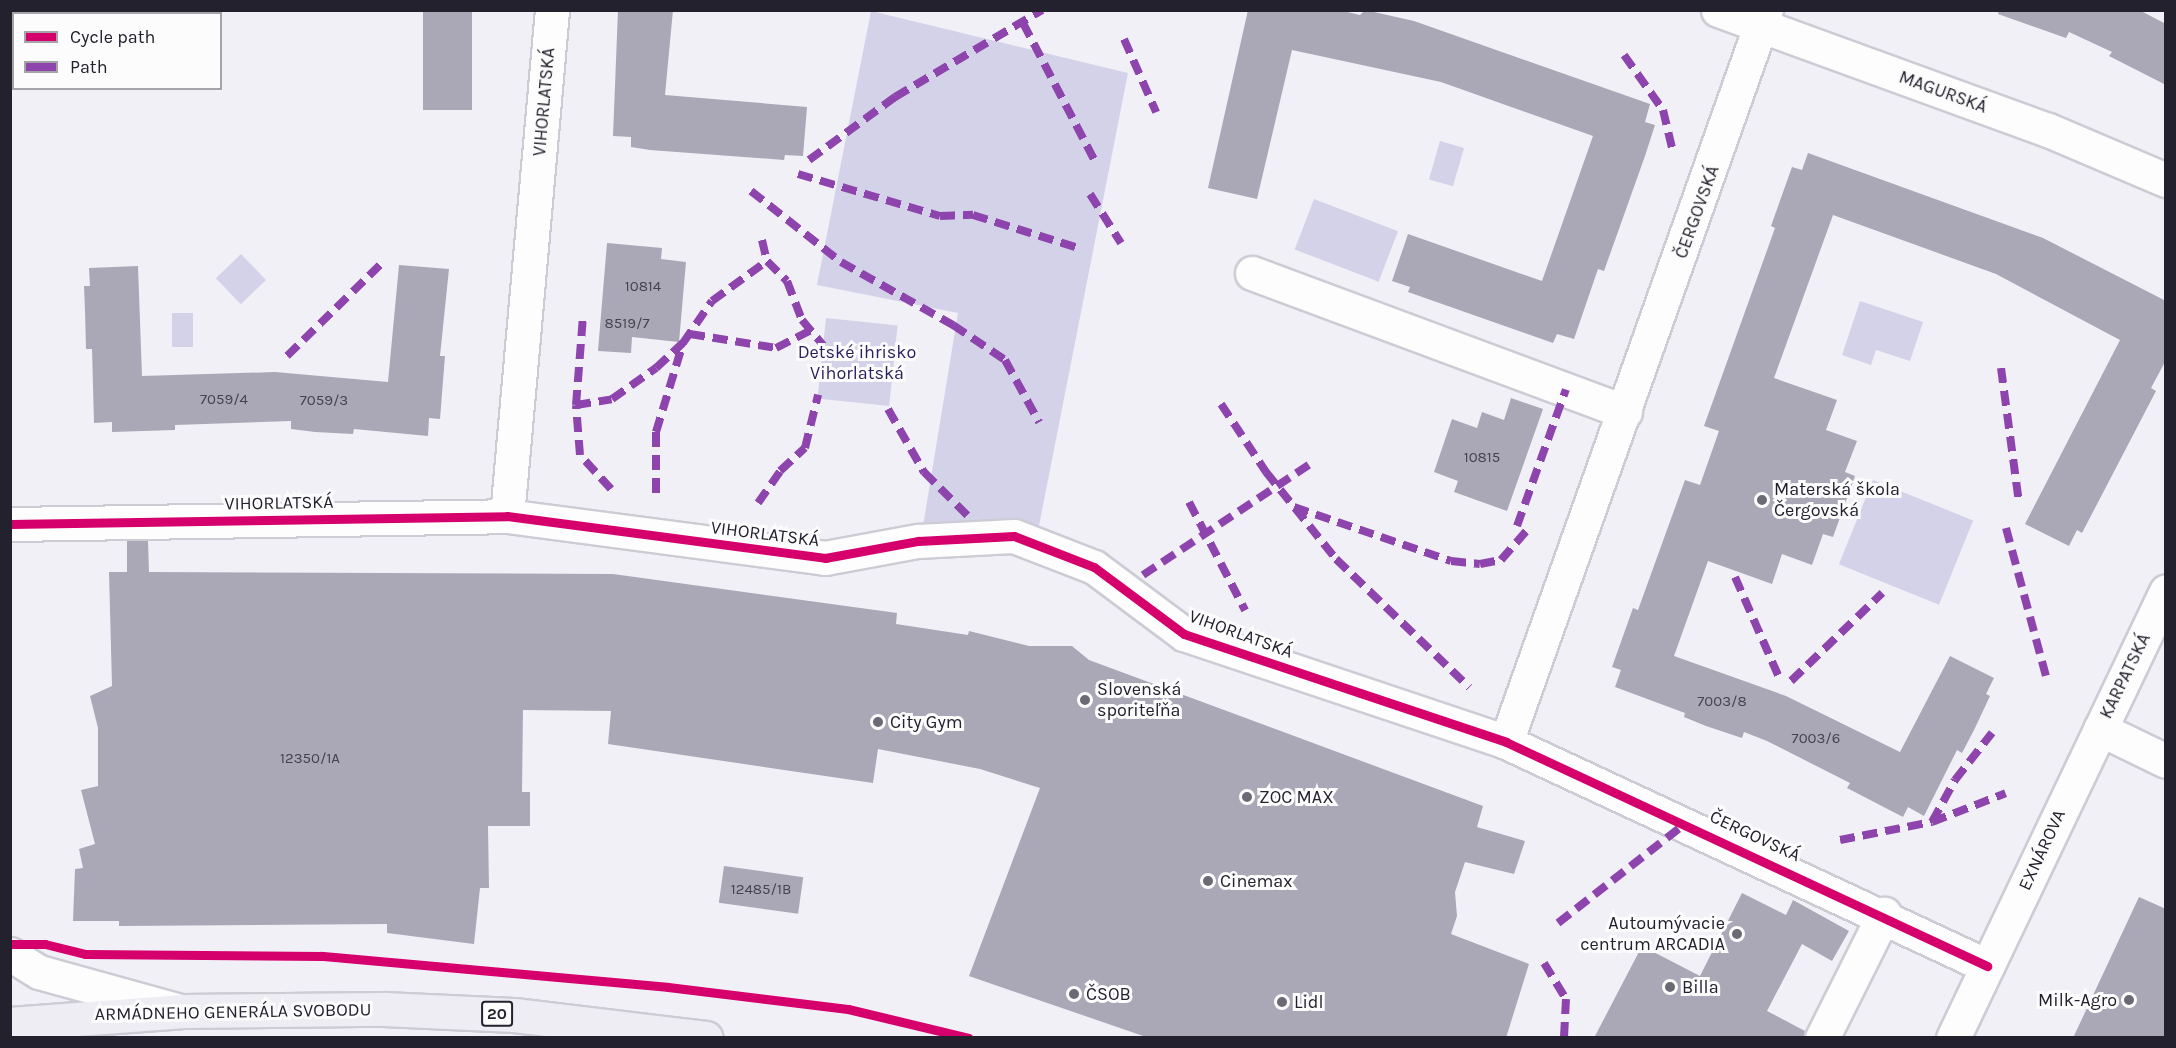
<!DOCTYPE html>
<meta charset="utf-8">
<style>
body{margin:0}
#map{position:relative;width:2176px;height:1048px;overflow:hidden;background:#f1f0f7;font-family:Karla,sans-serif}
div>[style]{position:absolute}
.green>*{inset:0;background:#d4d2e8;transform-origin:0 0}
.building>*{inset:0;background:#aaa8b6;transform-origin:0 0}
.roads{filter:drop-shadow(2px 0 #cdccd5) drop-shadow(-2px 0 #cdccd5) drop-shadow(0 2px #cdccd5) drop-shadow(0 -2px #cdccd5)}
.minor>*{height:33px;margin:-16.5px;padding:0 16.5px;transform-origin:16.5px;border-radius:16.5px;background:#fdfdfe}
.major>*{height:33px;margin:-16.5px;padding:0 16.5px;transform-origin:16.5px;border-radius:16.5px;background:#eeedf4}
.quiet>*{height:8px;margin-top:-4px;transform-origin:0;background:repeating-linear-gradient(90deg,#8e44ad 0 15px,transparent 0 23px)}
.cycleway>*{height:9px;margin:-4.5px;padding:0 4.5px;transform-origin:4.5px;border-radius:4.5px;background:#d6006c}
.dots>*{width:16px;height:16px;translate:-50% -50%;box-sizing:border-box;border:3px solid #fcfcfc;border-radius:50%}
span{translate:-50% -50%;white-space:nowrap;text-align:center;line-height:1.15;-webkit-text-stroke:6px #fcfcfc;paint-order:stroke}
.number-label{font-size:15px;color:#44434f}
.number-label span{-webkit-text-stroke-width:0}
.shield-label span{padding:2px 4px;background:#fcfcfc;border:2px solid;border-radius:4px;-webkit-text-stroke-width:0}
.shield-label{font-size:16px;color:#22212d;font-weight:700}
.street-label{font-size:18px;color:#22212d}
.park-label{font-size:18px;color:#2c1e5e}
.poi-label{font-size:18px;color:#22212d}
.left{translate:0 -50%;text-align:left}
.right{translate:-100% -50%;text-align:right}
.frame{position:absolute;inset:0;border:12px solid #22212d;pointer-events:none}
.legend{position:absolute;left:12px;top:12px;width:210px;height:78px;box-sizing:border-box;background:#fcfcfc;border:2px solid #a5a4a9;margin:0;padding:8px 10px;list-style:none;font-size:18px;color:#22212d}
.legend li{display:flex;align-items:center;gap:12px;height:30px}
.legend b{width:30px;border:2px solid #a5a4a9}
</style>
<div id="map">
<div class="green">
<i style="clip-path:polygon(871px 11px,1128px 73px,1037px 536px,923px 526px,958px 313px,817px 285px)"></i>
<i style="left:1440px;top:141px;width:25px;height:40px;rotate:16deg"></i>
<i style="left:1314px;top:199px;width:90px;height:54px;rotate:21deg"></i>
<i style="left:241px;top:254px;width:36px;height:35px;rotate:46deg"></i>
<i style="clip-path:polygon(1860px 301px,1923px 322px,1910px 361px,1876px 350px,1871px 365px,1842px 355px)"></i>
<i style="left:172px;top:313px;width:21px;height:34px"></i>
<i style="left:826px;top:318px;width:72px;height:81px;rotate:6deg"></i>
<i style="left:1873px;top:480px;width:108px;height:91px;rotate:22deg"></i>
</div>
<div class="building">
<i style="left:423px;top:10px;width:49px;height:100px"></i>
<i style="clip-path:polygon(618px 10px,673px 10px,665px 95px,807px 107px,803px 156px,785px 155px,784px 160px,650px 150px,631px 147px,631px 137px,613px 136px)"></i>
<i style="clip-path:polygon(1248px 10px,1339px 10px,1360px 15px,1365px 10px,1414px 21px,1650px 104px,1645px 122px,1655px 125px,1645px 156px,1604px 271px,1598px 269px,1574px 339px,1557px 334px,1553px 343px,1408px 292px,1410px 287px,1392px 281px,1408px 234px,1542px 281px,1593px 136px,1441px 82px,1292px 50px,1257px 199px,1208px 188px)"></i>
<i style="clip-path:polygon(1999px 10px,2139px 10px,2166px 24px,2166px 85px,2109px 56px,2112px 52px,2069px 32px,2066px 38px,1998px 14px)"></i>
<i style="clip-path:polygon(1808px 153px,2043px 238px,2166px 301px,2166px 360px,2151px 388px,2156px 391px,2082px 533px,2077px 530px,2069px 546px,2025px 524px,2120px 340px,1996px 274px,1833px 215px,1774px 378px,1837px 400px,1826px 430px,1857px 441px,1845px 472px,1855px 476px,1833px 537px,1823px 534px,1812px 565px,1782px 554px,1772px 584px,1708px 561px,1674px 656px,1786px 696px,1900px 752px,1950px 656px,1994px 678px,1986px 694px,1990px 696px,1975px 728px,1962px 753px,1957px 750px,1924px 816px,1908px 807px,1903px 817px,1847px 788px,1850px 783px,1767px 741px,1744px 732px,1742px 738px,1706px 726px,1684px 717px,1685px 713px,1615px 687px,1621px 670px,1612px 667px,1633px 608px,1638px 610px,1685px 480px,1700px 485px,1719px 431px,1704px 426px,1775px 228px,1771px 226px,1792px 167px,1802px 170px)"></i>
<i style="clip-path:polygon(607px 243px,662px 248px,661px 259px,686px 262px,679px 342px,632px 337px,631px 353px,598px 351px)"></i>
<i style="clip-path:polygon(399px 265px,449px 269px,440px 356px,445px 356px,440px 419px,429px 418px,428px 436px,354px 429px,353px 434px,315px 432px,291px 429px,291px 421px,175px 425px,175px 430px,112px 432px,112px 422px,94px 423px,92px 349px,86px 349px,85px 311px,84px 286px,90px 286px,89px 268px,138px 266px,142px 376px,275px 372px,388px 382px)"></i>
<i style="clip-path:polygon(1511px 398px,1543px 409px,1507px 511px,1454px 492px,1458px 481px,1434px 472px,1452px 419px,1477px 428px,1482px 412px,1504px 420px)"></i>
<i style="clip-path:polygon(127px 541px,148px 541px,149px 572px,613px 574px,897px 613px,896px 624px,968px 635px,969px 631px,1029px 646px,1072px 646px,1089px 660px,1483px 806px,1477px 827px,1525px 841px,1514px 874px,1465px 862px,1455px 892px,1457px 916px,1451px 934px,1529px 964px,1506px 1038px,1149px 1038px,969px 976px,1040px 788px,980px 769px,878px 749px,873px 783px,608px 744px,611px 711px,523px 710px,522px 792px,530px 792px,530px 826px,488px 826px,489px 888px,480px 888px,474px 944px,387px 933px,387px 924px,119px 926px,119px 921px,73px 921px,75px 869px,83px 868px,79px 849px,95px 844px,81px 790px,98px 786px,98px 728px,90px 696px,112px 686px,109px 572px,127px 572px)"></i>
<i style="left:724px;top:866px;width:80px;height:37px;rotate:8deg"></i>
<i style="clip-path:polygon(1742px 893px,1786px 915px,1793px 900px,1849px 931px,1832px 961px,1802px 944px,1767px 1011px,1805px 1031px,1804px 1038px,1594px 1038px,1642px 946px,1700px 976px)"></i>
<i style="clip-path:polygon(2139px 897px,2166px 909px,2166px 1038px,2073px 1038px)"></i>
</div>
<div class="roads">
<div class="minor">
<i style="left:1718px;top:10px;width:351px;rotate:20deg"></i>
<i style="left:2048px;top:130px;width:128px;rotate:23deg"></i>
<i style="left:1252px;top:273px;width:398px;rotate:20.4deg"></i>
<i style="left:507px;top:516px;width:508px;rotate:-84.92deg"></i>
<i style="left:10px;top:524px;width:497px;rotate:-0.9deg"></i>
<i style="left:507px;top:516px;width:321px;rotate:7.5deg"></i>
<i style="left:825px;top:558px;width:95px;rotate:-10.4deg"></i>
<i style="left:918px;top:541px;width:96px;rotate:-3deg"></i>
<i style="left:1014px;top:536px;width:86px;rotate:21.2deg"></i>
<i style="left:1094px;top:567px;width:112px;rotate:36.7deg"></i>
<i style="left:1184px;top:634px;width:340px;rotate:18.5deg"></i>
<i style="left:1506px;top:742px;width:531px;rotate:24.97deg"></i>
<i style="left:2100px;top:729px;width:73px;rotate:25.9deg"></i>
<i style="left:1506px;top:742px;width:777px;rotate:-70.45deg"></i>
<i style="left:10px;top:954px;width:34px;rotate:32deg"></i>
<i style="left:39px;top:972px;width:147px;rotate:15.4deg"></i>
<i style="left:1822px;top:1038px;width:139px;rotate:-63.4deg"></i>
<i style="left:1953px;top:1038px;width:495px;rotate:-64.5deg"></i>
</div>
<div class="major">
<i style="left:10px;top:1024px;width:171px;rotate:-4.3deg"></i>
<i style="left:181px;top:1011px;width:203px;rotate:-0.6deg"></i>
<i style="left:384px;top:1009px;width:130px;rotate:2.6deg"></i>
<i style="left:514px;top:1015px;width:193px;rotate:6.8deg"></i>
</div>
</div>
<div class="quiet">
<i style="left:1023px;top:23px;width:158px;rotate:62.5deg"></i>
<i style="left:1124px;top:39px;width:80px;rotate:66.3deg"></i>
<i style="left:1624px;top:55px;width:67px;rotate:54.7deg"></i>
<i style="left:1663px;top:110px;width:43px;rotate:76.6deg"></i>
<i style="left:809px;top:160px;width:107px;rotate:-36.2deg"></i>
<i style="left:895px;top:97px;width:171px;rotate:-30.6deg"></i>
<i style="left:798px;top:174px;width:148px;rotate:16.5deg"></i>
<i style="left:940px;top:216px;width:33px;rotate:-2deg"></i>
<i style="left:973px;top:215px;width:110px;rotate:17.4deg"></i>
<i style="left:751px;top:191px;width:115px;rotate:38.3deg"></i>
<i style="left:841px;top:262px;width:129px;rotate:29.4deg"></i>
<i style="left:953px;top:325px;width:63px;rotate:33.9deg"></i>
<i style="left:1005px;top:360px;width:71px;rotate:61.3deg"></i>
<i style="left:1090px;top:194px;width:58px;rotate:57.7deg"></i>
<i style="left:762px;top:240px;width:22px;rotate:77deg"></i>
<i style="left:767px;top:261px;width:28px;rotate:45deg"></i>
<i style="left:787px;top:281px;width:42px;rotate:69deg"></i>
<i style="left:802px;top:320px;width:33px;rotate:50deg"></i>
<i style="left:690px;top:334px;width:87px;rotate:9.2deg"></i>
<i style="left:776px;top:348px;width:39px;rotate:-27deg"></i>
<i style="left:287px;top:356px;width:132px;rotate:-44.4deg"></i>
<i style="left:2001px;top:368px;width:136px;rotate:82.4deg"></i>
<i style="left:1221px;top:404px;width:82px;rotate:56.5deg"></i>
<i style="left:1266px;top:472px;width:112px;rotate:51.2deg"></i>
<i style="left:1336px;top:559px;width:185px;rotate:43.9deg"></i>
<i style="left:576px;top:405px;width:88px;rotate:-85.5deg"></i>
<i style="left:888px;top:409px;width:73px;rotate:60.3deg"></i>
<i style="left:924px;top:472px;width:65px;rotate:45deg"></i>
<i style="left:611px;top:489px;width:46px;rotate:-132.4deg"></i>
<i style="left:580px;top:455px;width:50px;rotate:-94.6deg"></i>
<i style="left:576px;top:405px;width:36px;rotate:-9deg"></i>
<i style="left:612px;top:399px;width:54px;rotate:-35.2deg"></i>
<i style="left:656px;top:368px;width:37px;rotate:-43deg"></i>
<i style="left:683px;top:343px;width:51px;rotate:-55.4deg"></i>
<i style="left:712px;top:301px;width:68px;rotate:-36deg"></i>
<i style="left:656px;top:493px;width:61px;rotate:-90deg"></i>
<i style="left:656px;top:432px;width:93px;rotate:-73.1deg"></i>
<i style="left:1189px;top:502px;width:122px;rotate:62.6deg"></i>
<i style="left:758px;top:503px;width:39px;rotate:-55deg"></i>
<i style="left:780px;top:471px;width:34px;rotate:-43deg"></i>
<i style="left:805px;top:448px;width:55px;rotate:-76.2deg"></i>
<i style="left:1294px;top:507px;width:166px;rotate:19deg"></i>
<i style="left:1451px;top:561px;width:29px;rotate:6deg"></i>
<i style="left:1480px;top:564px;width:21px;rotate:-11deg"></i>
<i style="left:1501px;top:560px;width:41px;rotate:-48.9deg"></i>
<i style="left:1517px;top:526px;width:145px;rotate:-70.3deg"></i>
<i style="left:2006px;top:528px;width:157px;rotate:74.9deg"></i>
<i style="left:1143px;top:575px;width:204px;rotate:-33.6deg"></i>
<i style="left:1735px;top:577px;width:109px;rotate:66.3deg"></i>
<i style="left:1791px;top:681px;width:127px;rotate:-44deg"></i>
<i style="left:1932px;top:822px;width:48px;rotate:-61.3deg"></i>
<i style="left:1955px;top:780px;width:60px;rotate:-51.8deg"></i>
<i style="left:1840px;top:840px;width:94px;rotate:-11.1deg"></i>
<i style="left:1932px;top:822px;width:79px;rotate:-21.4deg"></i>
<i style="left:1558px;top:923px;width:162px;rotate:-38deg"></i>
<i style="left:1544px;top:963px;width:42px;rotate:58.6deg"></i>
<i style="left:1566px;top:999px;width:39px;rotate:93deg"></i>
</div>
<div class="cycleway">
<i style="left:10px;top:524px;width:497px;rotate:-0.9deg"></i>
<i style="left:507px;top:516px;width:321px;rotate:7.5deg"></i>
<i style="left:825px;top:558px;width:95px;rotate:-10.4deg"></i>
<i style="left:918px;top:541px;width:96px;rotate:-3deg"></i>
<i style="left:1014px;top:536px;width:86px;rotate:21.2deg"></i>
<i style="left:1094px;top:567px;width:112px;rotate:36.7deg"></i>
<i style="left:1184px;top:634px;width:340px;rotate:18.5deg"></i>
<i style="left:1506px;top:742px;width:531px;rotate:24.97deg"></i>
<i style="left:10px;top:944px;width:35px"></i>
<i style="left:45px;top:944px;width:41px;rotate:14deg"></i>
<i style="left:85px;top:954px;width:237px;rotate:0.5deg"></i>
<i style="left:322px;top:956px;width:347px;rotate:5.1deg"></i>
<i style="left:668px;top:987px;width:181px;rotate:7deg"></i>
<i style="left:848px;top:1009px;width:124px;rotate:13.5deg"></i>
</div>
<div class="dots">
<i style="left:1762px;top:500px;background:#6a6974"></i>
<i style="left:1085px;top:700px;background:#6a6974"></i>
<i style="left:878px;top:722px;background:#6a6974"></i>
<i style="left:1247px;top:797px;background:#6a6974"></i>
<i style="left:1208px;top:881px;background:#6a6974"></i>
<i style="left:1737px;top:934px;background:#6a6974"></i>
<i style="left:1670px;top:987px;background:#6a6974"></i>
<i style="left:1074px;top:994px;background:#6a6974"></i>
<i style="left:2129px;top:1000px;background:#6a6974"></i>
<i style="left:1282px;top:1002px;background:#6a6974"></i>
</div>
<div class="number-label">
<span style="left:643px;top:287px">10814</span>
<span style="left:627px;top:324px">8519/7</span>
<span style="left:224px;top:400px">7059/4</span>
<span style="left:324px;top:401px">7059/3</span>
<span style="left:1482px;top:458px">10815</span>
<span style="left:1722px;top:702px">7003/8</span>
<span style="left:1816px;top:739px">7003/6</span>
<span style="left:310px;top:759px">12350/1A</span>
<span style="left:761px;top:890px">12485/1B</span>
</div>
<div class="shield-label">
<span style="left:497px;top:1014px">20</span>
</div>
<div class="street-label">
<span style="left:1943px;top:92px;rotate:20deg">MAGURSKÁ</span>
<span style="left:544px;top:102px;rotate:-85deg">VIHORLATSKÁ</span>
<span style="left:1697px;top:212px;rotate:-70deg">ČERGOVSKÁ</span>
<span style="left:279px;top:503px;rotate:-1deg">VIHORLATSKÁ</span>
<span style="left:765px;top:534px;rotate:7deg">VIHORLATSKÁ</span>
<span style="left:1241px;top:634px;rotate:20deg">VIHORLATSKÁ</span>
<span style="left:2125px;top:676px;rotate:-64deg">KARPATSKÁ</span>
<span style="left:1755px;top:836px;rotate:25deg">ČERGOVSKÁ</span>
<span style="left:2042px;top:850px;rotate:-65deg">EXNÁROVA</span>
<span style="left:233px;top:1012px;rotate:-1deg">ARMÁDNEHO GENERÁLA SVOBODU</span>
</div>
<div class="park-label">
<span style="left:857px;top:363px">Detské ihrisko<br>Vihorlatská</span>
</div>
<div class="poi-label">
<span class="left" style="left:1774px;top:500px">Materská škola<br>Čergovská</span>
<span class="left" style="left:1097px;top:700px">Slovenská<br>sporiteľňa</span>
<span class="left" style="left:890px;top:722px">City Gym</span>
<span class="left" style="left:1259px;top:797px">ZOC MAX</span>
<span class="left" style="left:1220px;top:881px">Cinemax</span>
<span class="right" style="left:1725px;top:934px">Autoumývacie<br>centrum ARCADIA</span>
<span class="left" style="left:1682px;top:987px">Billa</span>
<span class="left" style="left:1086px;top:994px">ČSOB</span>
<span class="right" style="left:2117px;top:1000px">Milk-Agro</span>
<span class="left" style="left:1294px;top:1002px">Lidl</span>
</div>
<div class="frame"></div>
<ul class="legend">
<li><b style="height:8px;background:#d6006c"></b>Cycle path</li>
<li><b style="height:8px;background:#8e44ad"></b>Path</li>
</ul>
</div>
